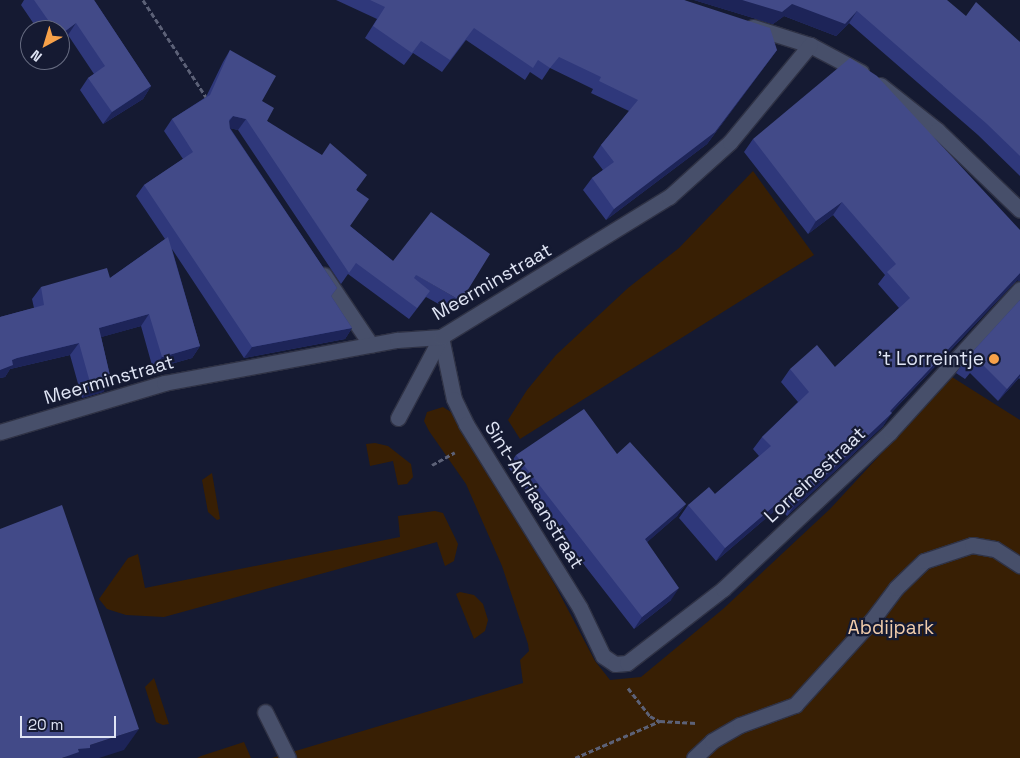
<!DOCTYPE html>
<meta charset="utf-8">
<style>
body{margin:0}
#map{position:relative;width:1020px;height:758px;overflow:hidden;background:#151a32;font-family:"Space Grotesk",sans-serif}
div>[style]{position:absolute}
.green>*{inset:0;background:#381f04}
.path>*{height:3px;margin-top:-1.5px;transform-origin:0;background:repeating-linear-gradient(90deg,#5c6177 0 5px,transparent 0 7.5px)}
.roads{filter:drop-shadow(1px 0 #2f3245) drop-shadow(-1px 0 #2f3245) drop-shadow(0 1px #2f3245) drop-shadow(0 -1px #2f3245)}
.minor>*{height:15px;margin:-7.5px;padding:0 7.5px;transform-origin:7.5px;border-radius:7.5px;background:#474f6a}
.wall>*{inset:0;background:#2f387b}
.shaded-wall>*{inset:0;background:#1d2458}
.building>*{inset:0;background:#424a88}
.dots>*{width:14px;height:14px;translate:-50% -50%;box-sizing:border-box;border:2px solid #151a32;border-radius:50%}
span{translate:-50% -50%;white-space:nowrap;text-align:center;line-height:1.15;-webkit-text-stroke:4.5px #151a32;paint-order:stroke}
.street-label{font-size:19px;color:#dfe4f4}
.poi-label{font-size:19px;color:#dfe4f4}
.right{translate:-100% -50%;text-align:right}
.park-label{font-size:19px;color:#f2cdac}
.north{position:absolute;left:20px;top:20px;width:50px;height:50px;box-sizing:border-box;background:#151a32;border:1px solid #666b80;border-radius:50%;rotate:219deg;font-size:14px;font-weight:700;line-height:20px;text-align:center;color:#dfe4f4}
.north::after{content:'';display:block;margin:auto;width:18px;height:22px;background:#f7a149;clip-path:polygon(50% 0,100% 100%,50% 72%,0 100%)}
.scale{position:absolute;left:20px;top:716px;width:96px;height:22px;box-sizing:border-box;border:2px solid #dfe4f4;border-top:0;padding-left:6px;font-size:15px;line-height:18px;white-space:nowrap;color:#dfe4f4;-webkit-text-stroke:4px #151a32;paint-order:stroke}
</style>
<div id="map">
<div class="green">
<i style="clip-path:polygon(753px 171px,814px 255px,520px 439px,508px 420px,527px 390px,556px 355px,628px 288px,679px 248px)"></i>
<i style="clip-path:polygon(952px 377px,1020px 420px,1020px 758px,272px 758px,523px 683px,520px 660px,529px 651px,528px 644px,502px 566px,466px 484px,429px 431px,424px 421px,427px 412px,443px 407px,454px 414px,555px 585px,595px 661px,610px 680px,641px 677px,723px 609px,830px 509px)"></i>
<i style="clip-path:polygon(375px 443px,388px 446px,411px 464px,413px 477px,407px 484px,398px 485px,393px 461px,370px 466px,366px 444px)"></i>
<i style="clip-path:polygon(212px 473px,220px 519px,217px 520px,208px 512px,202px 480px)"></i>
<i style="clip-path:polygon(435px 511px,443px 513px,458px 544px,454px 561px,445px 566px,437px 542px,164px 617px,126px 615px,107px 609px,99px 599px,128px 558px,138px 554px,145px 588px,400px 537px,398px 516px)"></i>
<i style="clip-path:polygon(460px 592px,474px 595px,483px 604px,488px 620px,485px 631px,474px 639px,456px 594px)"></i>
<i style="clip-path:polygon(154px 678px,169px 724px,163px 725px,156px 722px,145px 687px)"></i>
<i style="clip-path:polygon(244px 742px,251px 758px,197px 758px,201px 756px)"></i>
</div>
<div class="path">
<i style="left:143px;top:0;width:119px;rotate:57deg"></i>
<i style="left:432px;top:465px;width:26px;rotate:-29deg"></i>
<i style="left:628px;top:688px;width:36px;rotate:52deg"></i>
<i style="left:650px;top:716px;width:10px;rotate:29deg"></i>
<i style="left:575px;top:758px;width:93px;rotate:-23.5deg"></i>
<i style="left:660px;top:721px;width:36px;rotate:3deg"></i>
</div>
<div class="roads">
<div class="minor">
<i style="left:753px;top:27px;width:60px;rotate:17.5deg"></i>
<i style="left:810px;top:45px;width:58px;rotate:27.9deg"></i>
<i style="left:880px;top:85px;width:73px;rotate:38.3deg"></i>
<i style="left:937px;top:130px;width:115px;rotate:43.9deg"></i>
<i style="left:324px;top:275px;width:84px;rotate:56.1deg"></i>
<i style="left:441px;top:337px;width:63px;rotate:78.2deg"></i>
<i style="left:454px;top:399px;width:28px;rotate:64deg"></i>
<i style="left:466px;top:424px;width:216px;rotate:58.2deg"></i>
<i style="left:580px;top:608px;width:53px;rotate:64.4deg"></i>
<i style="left:603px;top:656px;width:14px;rotate:34deg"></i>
<i style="left:615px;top:664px;width:12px;rotate:-5deg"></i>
<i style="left:627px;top:663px;width:121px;rotate:-37.6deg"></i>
<i style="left:723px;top:589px;width:229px;rotate:-43.2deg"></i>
<i style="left:890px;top:432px;width:193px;rotate:-47.7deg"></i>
<i style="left:398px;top:418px;width:92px;rotate:-62deg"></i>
<i style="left:0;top:432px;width:171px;rotate:-16.6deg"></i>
<i style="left:164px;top:383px;width:237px;rotate:-10.5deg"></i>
<i style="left:397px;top:340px;width:44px;rotate:-3.9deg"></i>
<i style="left:441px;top:337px;width:268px;rotate:-31.6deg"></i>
<i style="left:669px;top:197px;width:82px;rotate:-42deg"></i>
<i style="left:730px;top:142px;width:126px;rotate:-50.5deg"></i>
<i style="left:265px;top:712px;width:51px;rotate:63.4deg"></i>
<i style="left:694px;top:758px;width:25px;rotate:-43deg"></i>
<i style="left:712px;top:741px;width:32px;rotate:-30deg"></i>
<i style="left:740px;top:725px;width:59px;rotate:-20deg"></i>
<i style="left:795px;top:705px;width:115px;rotate:-47.8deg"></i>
<i style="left:872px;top:620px;width:40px;rotate:-53deg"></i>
<i style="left:896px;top:588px;width:39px;rotate:-44deg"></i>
<i style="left:924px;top:561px;width:51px;rotate:-18.4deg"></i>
<i style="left:972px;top:545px;width:23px;rotate:10deg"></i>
<i style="left:995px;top:549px;width:30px;rotate:33deg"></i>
</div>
</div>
<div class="wall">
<i style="clip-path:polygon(24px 0,94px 0,151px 86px,143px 99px,103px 124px,80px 90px,88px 78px,94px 74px,68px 35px,60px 41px,60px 30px,38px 30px,21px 5px)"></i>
<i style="clip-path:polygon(336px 0,684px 0,777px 50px,707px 144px,606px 220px,583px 190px,592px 178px,603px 170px,593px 157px,601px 145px,629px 111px,591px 93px,593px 89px,550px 68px,542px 80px,530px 72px,525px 80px,466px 40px,442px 72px,413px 53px,404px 65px,365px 38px,377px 19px)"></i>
<i style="clip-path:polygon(694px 0,966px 16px,1020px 42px,1020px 176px,978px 135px,849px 23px,836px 36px,784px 16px,773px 24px)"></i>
<i style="clip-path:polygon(230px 50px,262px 101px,267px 121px,357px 190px,350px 226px,393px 261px,461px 301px,453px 312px,426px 297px,409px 319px,348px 274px,341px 284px,238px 130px,230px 128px,337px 288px,331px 296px,352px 328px,345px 339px,244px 358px,172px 249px,200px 346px,192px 358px,153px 369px,141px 326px,101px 337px,111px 380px,103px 392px,82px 398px,70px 355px,10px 369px,5px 377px,0 378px,0 317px,34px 308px,32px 299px,41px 287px,110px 278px,165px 239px,136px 196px,144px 185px,183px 159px,164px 131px,172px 119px,206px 97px,223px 62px)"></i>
<i style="clip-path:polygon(753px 139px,1020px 230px,1020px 281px,1017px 280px,891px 413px,883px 426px,787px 516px,779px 507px,716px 561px,679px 518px,688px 505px,715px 494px,759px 456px,753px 449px,762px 437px,798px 402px,781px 382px,790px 369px,835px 367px,899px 308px,878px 284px,885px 275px,833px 215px,808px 234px,744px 152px)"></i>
<i style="clip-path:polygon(1020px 300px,1020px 379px,1019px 378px,998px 401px,970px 373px,965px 379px,956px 373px,965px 360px)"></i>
<i style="clip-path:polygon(617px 454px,686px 504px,677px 516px,647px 542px,671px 600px,634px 629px,508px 467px,516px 455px)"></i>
</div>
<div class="shaded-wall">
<i style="clip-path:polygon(694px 0,742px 0,792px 4px,857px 11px,849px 23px,836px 36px,784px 16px,773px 24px)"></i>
<i style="clip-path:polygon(76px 23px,68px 35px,60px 41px,60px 35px)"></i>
<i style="clip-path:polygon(777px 50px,707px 144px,606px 220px,614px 209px)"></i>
<i style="clip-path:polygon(151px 86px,143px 99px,103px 124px,112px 112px)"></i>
<i style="clip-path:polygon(233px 116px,246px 119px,238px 130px,225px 127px)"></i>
<i style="clip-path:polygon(842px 202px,833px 215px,808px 234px,816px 221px)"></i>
<i style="clip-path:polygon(1020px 273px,1020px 281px,1017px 280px,884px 420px,892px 413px,883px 426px,787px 516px,796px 503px,890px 411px)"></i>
<i style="clip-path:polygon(149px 314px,141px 326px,91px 340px,99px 328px)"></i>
<i style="clip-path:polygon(352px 328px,345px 339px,244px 358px,252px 347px)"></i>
<i style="clip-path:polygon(79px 343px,70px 355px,10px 369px,5px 377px,0 378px,0 370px,12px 360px,17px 358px)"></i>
<i style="clip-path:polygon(200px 346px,192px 358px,153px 369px,162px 357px)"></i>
<i style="clip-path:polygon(1020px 374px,1020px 376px,1019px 378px,998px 401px,1007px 389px)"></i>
<i style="clip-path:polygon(111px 380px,103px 392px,82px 398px,91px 386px)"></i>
<i style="clip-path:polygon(788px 494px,779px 507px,716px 561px,725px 548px)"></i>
<i style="clip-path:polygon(686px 504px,677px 516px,637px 551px,645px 539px)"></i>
<i style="clip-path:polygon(679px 588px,671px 600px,634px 629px,642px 617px)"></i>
<i style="clip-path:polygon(139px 729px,124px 750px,99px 758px,63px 758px,78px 749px,90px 745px)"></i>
</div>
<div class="building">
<i style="clip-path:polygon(34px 0,94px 0,151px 86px,112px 112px,88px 78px,105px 66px,76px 23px,60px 35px,60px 30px,55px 30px)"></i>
<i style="clip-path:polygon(370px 0,684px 0,770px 28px,777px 50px,715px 132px,614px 209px,592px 178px,614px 162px,601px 145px,638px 100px,599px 81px,601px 77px,559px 57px,550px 68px,538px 60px,533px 68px,474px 28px,450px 60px,421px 41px,412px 53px,373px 26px,385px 7px)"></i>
<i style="clip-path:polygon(742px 0,947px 0,966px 16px,976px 2px,1020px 42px,1020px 156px,987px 124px,857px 11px,845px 24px,792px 4px,782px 12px)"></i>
<i style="clip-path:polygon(230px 50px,276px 76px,262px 101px,274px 108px,267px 121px,322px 155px,330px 143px,367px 175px,356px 190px,369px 199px,350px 226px,393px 261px,431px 212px,490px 254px,461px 301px,416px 275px,414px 278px,430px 291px,417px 308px,356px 263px,349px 273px,246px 119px,233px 116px,229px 120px,230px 129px,337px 288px,331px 296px,352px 328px,252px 347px,144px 185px,193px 152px,172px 119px,210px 95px)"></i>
<i style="clip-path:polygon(850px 58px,877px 76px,1020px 230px,1020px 273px,890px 411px,892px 413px,796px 503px,788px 494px,725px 548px,688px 505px,709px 487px,715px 494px,771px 446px,762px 437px,809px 392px,790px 369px,817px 345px,835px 367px,910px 298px,887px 272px,896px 264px,842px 202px,816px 221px,753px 139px)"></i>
<i style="clip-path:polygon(168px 237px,200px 346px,162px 357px,149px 314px,99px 328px,111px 380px,91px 386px,79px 343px,17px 358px,12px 360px,13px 365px,0 370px,0 317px,44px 305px,41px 287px,107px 268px,110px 278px)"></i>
<i style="clip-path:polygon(1020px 300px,1020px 374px,1007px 389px,979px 361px,974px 367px,965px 360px)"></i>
<i style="clip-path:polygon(584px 409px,617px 454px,630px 442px,686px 504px,645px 539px,679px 588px,642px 617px,516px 455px)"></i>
<i style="clip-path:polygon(62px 505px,139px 729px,90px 745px,90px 748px,78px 749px,79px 752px,62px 758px,0 758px,0 529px)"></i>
</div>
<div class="dots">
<i style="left:994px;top:359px;background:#f7a149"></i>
</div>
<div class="street-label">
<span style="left:492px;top:282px;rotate:-30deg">Meerminstraat</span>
<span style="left:109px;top:380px;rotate:-16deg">Meerminstraat</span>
<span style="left:815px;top:475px;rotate:-43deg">Lorreinestraat</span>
<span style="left:534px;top:495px;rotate:58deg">Sint-Adriaanstraat</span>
</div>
<div class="poi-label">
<span class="right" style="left:984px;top:359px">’t Lorreintje</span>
</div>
<div class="park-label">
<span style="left:891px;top:628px">Abdijpark</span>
</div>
<div class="north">N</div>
<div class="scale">20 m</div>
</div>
